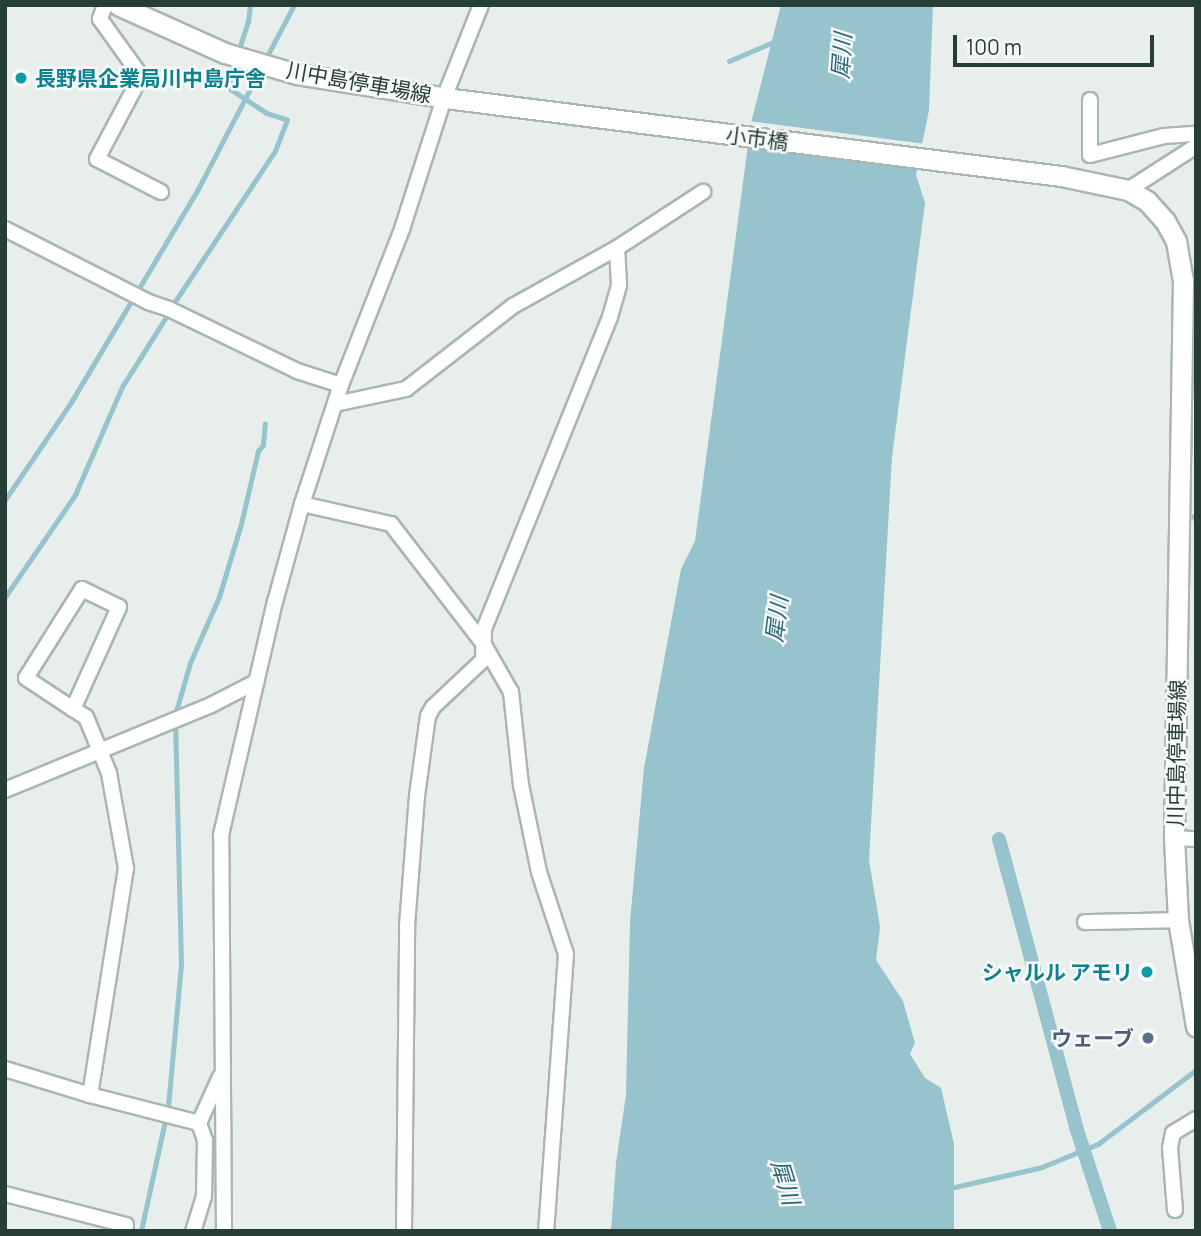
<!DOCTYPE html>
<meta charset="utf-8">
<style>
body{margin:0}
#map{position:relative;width:1201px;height:1236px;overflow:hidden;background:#e7eeeb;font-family:Manrope,"Noto Sans JP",sans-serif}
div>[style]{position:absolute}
.water>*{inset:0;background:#96c3cc}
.pier>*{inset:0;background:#e7eeeb}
.stream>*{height:4.5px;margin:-2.25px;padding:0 2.25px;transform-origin:2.25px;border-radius:2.25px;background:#96c3cc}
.canal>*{height:14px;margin:-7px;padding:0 7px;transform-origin:7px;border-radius:7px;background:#96c3cc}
.roads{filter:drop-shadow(2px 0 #aab6b2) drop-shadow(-2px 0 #aab6b2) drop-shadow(0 2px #aab6b2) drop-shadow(0 -2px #aab6b2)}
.street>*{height:14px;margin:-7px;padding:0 7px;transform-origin:7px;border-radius:7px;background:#fff}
.secondary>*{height:19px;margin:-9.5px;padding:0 9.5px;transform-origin:9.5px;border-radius:9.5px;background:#fff}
.dots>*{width:19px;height:19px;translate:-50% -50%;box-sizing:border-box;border:4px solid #f7faf9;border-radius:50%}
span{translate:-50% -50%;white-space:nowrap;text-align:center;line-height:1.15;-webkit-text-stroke:5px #f7faf9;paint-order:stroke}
.culture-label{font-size:21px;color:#0d838f;font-weight:700}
.left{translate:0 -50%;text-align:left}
.right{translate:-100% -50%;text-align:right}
.street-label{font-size:21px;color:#273e38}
.service-label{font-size:21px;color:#4e5e75;font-weight:700}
.water-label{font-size:23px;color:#286674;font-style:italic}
.frame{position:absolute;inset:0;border:7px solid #273e38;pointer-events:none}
.scale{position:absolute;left:953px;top:35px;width:201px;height:32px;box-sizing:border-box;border:4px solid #273e38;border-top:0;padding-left:9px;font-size:21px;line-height:24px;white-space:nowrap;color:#273e38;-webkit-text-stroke:5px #f7faf9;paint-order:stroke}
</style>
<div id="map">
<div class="water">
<i style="clip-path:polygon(781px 5px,933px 5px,929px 110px,916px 175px,925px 203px,892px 457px,869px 860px,880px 927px,876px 960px,903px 1001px,915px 1043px,910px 1054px,925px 1078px,941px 1088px,954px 1144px,954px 1231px,611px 1231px,616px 1163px,626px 1095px,630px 922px,644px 768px,681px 569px,695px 541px,751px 123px)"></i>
</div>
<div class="pier">
<i style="clip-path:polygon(748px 122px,748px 121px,926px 144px,922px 164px,745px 142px)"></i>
</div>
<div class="stream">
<i style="left:238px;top:52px;width:32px;rotate:-72deg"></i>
<i style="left:248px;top:22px;width:17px;rotate:-83deg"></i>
<i style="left:265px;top:60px;width:62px;rotate:-62.2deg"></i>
<i style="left:729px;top:61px;width:53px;rotate:-23.2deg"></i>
<i style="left:176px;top:300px;width:179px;rotate:-56.4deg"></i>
<i style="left:275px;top:151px;width:33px;rotate:-69deg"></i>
<i style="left:287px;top:120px;width:22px;rotate:-162deg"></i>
<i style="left:266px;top:113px;width:45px;rotate:-146.7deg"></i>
<i style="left:228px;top:88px;width:29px;rotate:-76deg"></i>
<i style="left:5px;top:500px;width:116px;rotate:-55.9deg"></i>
<i style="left:70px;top:404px;width:248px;rotate:-59.2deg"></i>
<i style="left:197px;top:191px;width:139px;rotate:-62.5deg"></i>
<i style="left:1194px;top:516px;width:4px;rotate:63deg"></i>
<i style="left:5px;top:597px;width:124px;rotate:-55.5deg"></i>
<i style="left:75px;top:495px;width:118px;rotate:-66.5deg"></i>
<i style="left:122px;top:387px;width:86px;rotate:-57.8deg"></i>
<i style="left:175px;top:715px;width:54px;rotate:-73.9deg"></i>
<i style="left:190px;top:663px;width:72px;rotate:-66.3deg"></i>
<i style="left:219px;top:597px;width:76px;rotate:-73.2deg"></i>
<i style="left:241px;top:524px;width:75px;rotate:-76.9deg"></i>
<i style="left:258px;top:451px;width:8px;rotate:-50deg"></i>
<i style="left:263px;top:445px;width:21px;rotate:-85deg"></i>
<i style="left:955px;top:1187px;width:89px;rotate:-12.9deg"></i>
<i style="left:1042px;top:1167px;width:61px;rotate:-22.3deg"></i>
<i style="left:1098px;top:1144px;width:123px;rotate:-37.1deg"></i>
<i style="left:141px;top:1231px;width:127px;rotate:-77.7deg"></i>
<i style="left:168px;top:1107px;width:143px;rotate:-84.8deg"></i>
<i style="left:181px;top:965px;width:241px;rotate:-91.4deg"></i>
</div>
<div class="canal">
<i style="left:999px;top:839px;width:298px;rotate:75deg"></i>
<i style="left:1076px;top:1127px;width:109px;rotate:71.9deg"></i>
</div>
<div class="roads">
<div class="street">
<i style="left:105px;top:5px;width:15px;rotate:110deg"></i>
<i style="left:100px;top:19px;width:70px;rotate:54.3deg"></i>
<i style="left:141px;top:76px;width:94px;rotate:117.9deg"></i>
<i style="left:97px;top:159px;width:72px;rotate:27.3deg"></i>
<i style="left:1090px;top:100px;width:55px;rotate:90deg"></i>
<i style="left:1090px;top:155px;width:76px;rotate:-14.4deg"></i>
<i style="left:1164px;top:136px;width:32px;rotate:-4deg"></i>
<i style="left:1128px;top:190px;width:81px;rotate:-32.9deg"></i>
<i style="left:5px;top:229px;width:161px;rotate:27deg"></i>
<i style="left:148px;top:302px;width:22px;rotate:18deg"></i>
<i style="left:169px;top:309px;width:142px;rotate:25.8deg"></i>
<i style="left:297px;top:371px;width:46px;rotate:17.7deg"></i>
<i style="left:335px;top:404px;width:73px;rotate:-11.9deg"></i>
<i style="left:406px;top:389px;width:135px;rotate:-37.8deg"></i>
<i style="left:513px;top:306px;width:119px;rotate:-29.1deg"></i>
<i style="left:617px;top:248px;width:103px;rotate:-33.1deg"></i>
<i style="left:302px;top:504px;width:91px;rotate:12.7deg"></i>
<i style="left:391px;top:524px;width:150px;rotate:52.3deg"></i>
<i style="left:483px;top:643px;width:56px;rotate:60.3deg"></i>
<i style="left:511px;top:692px;width:94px;rotate:83.9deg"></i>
<i style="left:521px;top:785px;width:89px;rotate:78.3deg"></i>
<i style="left:539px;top:872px;width:86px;rotate:71.8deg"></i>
<i style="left:566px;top:954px;width:278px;rotate:94.1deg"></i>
<i style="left:73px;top:709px;width:112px;rotate:-65.7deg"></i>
<i style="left:119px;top:607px;width:41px;rotate:-154.1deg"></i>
<i style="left:82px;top:589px;width:105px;rotate:122.2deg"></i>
<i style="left:26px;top:678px;width:56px;rotate:33.4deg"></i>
<i style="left:73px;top:709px;width:15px;rotate:32deg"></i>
<i style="left:86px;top:717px;width:61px;rotate:67.7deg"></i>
<i style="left:109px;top:773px;width:97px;rotate:79.9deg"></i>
<i style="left:126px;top:868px;width:230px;rotate:99deg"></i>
<i style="left:90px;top:1095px;width:113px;rotate:14.4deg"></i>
<i style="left:199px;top:1123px;width:18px;rotate:71deg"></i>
<i style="left:205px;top:1140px;width:56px;rotate:91deg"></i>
<i style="left:204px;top:1196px;width:37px;rotate:107deg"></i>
<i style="left:5px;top:790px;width:223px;rotate:-22.4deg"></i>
<i style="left:211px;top:705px;width:51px;rotate:-27.1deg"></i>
<i style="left:1174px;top:838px;width:22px;rotate:3deg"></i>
<i style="left:1085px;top:922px;width:93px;rotate:-1.2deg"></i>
<i style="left:5px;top:1069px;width:89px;rotate:17deg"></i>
<i style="left:199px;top:1123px;width:51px;rotate:-65.5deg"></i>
<i style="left:5px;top:1194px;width:125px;rotate:14.4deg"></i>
<i style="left:126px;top:1225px;width:6px;rotate:99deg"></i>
<i style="left:1175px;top:1210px;width:62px;rotate:-94.6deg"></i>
<i style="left:1170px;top:1148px;width:15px;rotate:-79deg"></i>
<i style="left:1173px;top:1133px;width:27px;rotate:-31deg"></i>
<i style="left:224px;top:1231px;width:396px;rotate:-90.4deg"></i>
<i style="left:221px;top:835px;width:239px;rotate:-77deg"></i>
<i style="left:275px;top:602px;width:102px;rotate:-74.6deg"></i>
<i style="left:302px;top:504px;width:125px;rotate:-71.9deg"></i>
<i style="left:341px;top:385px;width:168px;rotate:-68.6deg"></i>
<i style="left:402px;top:229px;width:138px;rotate:-72.2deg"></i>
<i style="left:444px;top:98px;width:100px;rotate:-68.3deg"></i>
<i style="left:404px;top:1231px;width:305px;rotate:-89.4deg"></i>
<i style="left:407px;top:926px;width:130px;rotate:-85.6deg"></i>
<i style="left:417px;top:796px;width:81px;rotate:-82.2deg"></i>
<i style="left:428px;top:716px;width:10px;rotate:-61deg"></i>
<i style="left:433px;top:707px;width:69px;rotate:-43.2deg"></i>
<i style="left:483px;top:660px;width:31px;rotate:-88deg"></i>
<i style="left:484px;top:629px;width:336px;rotate:-68deg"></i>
<i style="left:610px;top:317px;width:33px;rotate:-74deg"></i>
<i style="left:619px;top:285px;width:37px;rotate:-93deg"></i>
</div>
<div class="secondary">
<i style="left:118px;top:5px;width:117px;rotate:24.2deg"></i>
<i style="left:225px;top:53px;width:75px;rotate:16.3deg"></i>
<i style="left:297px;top:74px;width:158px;rotate:9.1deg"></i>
<i style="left:453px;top:99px;width:613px;rotate:7.22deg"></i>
<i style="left:1061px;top:176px;width:68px;rotate:11.8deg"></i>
<i style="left:1128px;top:190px;width:22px;rotate:30deg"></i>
<i style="left:1147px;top:201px;width:27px;rotate:48deg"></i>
<i style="left:1165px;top:221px;width:23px;rotate:61deg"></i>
<i style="left:1176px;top:241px;width:41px;rotate:80.1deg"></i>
<i style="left:1183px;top:281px;width:557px;rotate:90.93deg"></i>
<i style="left:1174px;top:838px;width:82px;rotate:87.2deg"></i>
<i style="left:1178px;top:920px;width:108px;rotate:80.4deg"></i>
</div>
</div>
<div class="dots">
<i style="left:21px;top:78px;background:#0f9aa8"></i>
<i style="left:1147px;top:972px;background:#0f9aa8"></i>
<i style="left:1148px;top:1038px;background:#5c6f8a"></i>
</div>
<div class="culture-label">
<span class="left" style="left:35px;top:78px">長野県企業局川中島庁舎</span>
<span class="right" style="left:1133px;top:972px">シャルル アモリ</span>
</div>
<div class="street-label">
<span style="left:359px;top:82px;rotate:10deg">川中島停車場線</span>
<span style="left:757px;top:138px;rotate:7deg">小市橋</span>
<span style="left:1176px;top:753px;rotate:-89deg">川中島停車場線</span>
</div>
<div class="service-label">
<span class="right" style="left:1134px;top:1038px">ウェーブ</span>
</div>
<div class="water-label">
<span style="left:841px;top:56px;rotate:-86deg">犀川</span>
<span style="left:776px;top:619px;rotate:-83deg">犀川</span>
<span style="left:786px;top:1182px;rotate:73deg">犀川</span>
</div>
<div class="frame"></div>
<div class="scale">100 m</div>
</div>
